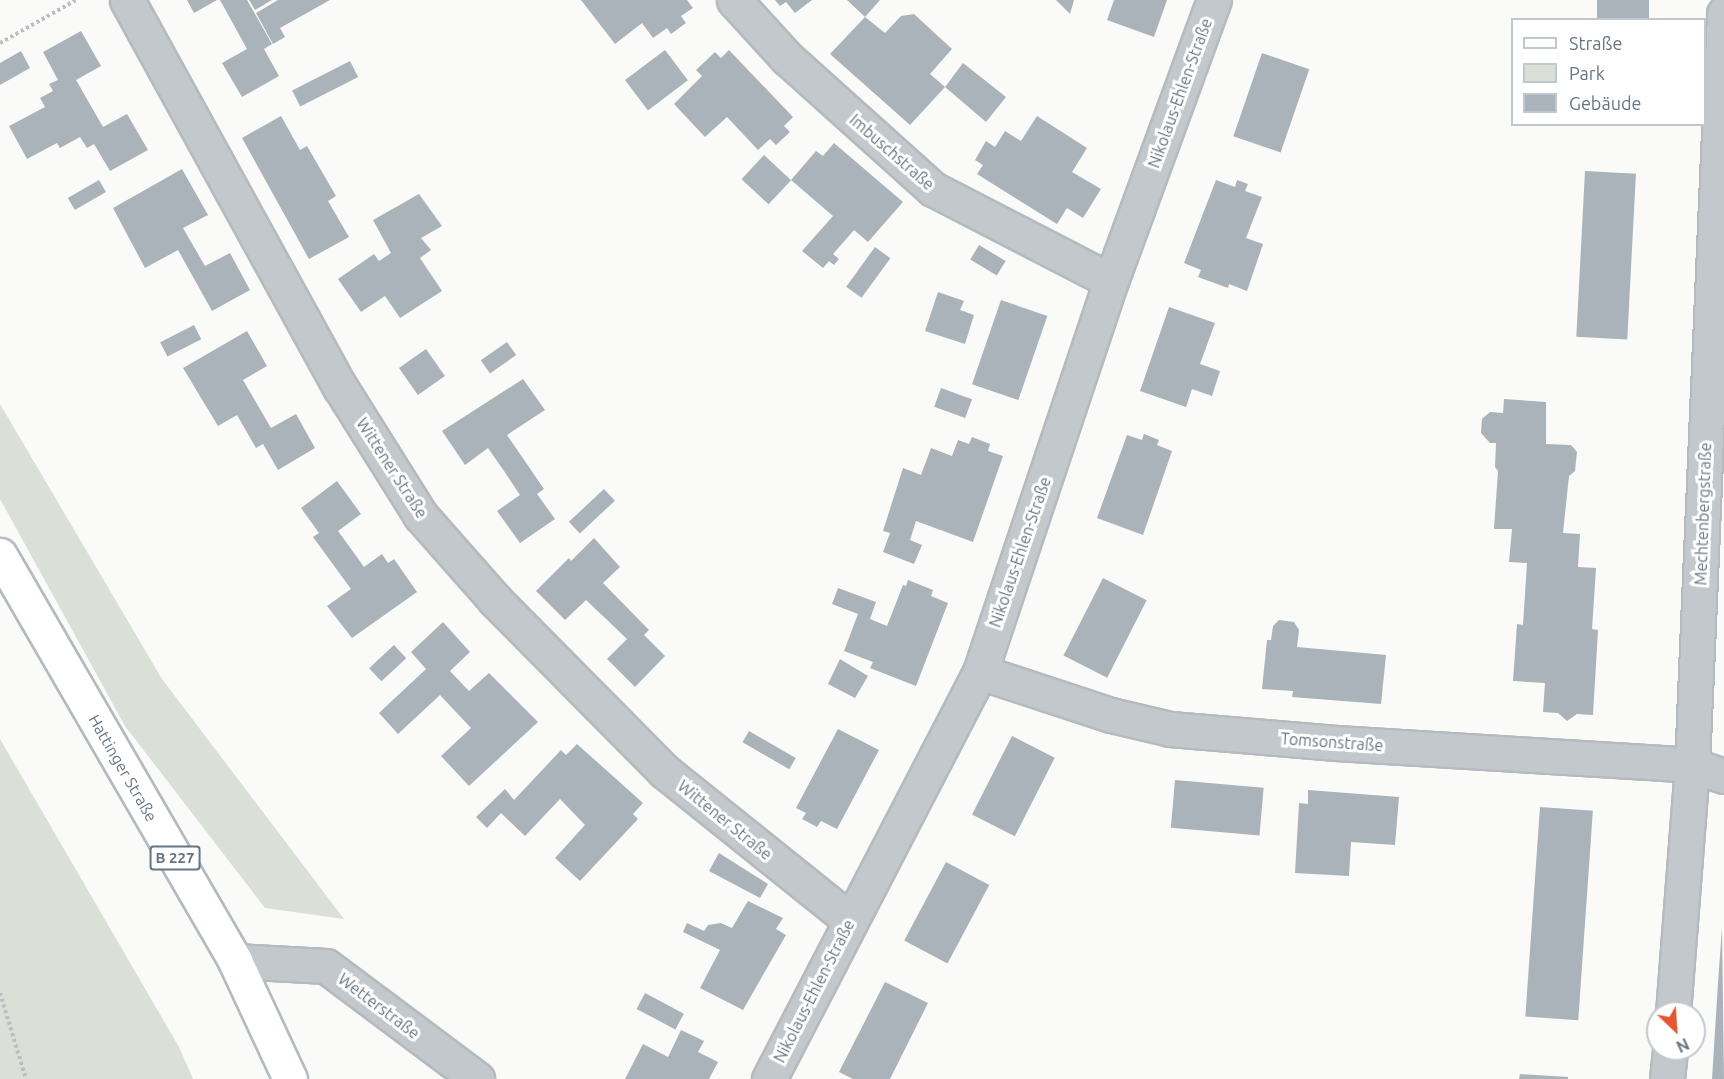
<!DOCTYPE html>
<meta charset="utf-8">
<style>
body{margin:0}
#map{position:relative;width:1724px;height:1079px;overflow:hidden;background:#fafaf8;font-family:Ubuntu,sans-serif}
div>[style]{position:absolute}
.green>*{inset:0;background:#dadfd7}
.building>*{inset:0;background:#aab3b9;transform-origin:0 0}
.path>*{height:4px;margin-top:-2px;transform-origin:0;background:repeating-linear-gradient(90deg,#bbbfc2 0 3px,transparent 0 6px)}
.roads{filter:drop-shadow(2px 0 #b5babe) drop-shadow(-2px 0 #b5babe) drop-shadow(0 2px #b5babe) drop-shadow(0 -2px #b5babe)}
.minor>*{height:33px;margin:-16.5px;padding:0 16.5px;transform-origin:16.5px;border-radius:16.5px;background:#c3c8cc}
.primary>*{height:33px;margin:-16.5px;padding:0 16.5px;transform-origin:16.5px;border-radius:16.5px;background:#fff}
span{translate:-50% -50%;white-space:nowrap;text-align:center;line-height:1.15;-webkit-text-stroke:6px #fff;paint-order:stroke}
.shield-label span{padding:2px 4px;background:#fff;border:2px solid;border-radius:4px;-webkit-text-stroke-width:0}
.shield-label{font-size:15px;color:#657683;font-weight:700}
.street-label{font-size:16px;color:#657683}
.legend{position:absolute;left:1511px;top:18px;width:195px;height:108px;box-sizing:border-box;background:#fff;border:2px solid #c1c8cd;margin:0;padding:8px 10px;list-style:none;font-size:18px;color:#657683}
.legend li{display:flex;align-items:center;gap:12px;height:30px}
.legend b{width:30px;border:2px solid #c1c8cd}
.north{position:absolute;left:1646px;top:1001px;width:60px;height:60px;box-sizing:border-box;background:#fff;border:2px solid #c1c8cd;border-radius:50%;rotate:155deg;font-size:16px;font-weight:700;line-height:24px;text-align:center;color:#657683}
.north::after{content:'';display:block;margin:auto;width:21px;height:27px;background:#e4572e;clip-path:polygon(50% 0,100% 100%,50% 72%,0 100%)}
</style>
<div id="map">
<div class="green">
<i style="clip-path:polygon(0 404px,162px 679px,344px 919px,265px 908px,125px 726px,0 499px)"></i>
<i style="clip-path:polygon(0 739px,179px 1047px,193px 1079px,0 1079px)"></i>
</div>
<div class="building">
<i style="clip-path:polygon(187px 0,217px 0,194px 13px)"></i>
<i style="clip-path:polygon(220px 0,247px 0,272px 44px,264px 49px,279px 76px,242px 97px,222px 63px,247px 49px)"></i>
<i style="clip-path:polygon(249px 0,272px 0,255px 10px)"></i>
<i style="clip-path:polygon(278px 0,330px 0,280px 28px,285px 37px,273px 44px,256px 13px)"></i>
<i style="clip-path:polygon(581px 0,687px 0,693px 8px,681px 16px,686px 23px,671px 34px,667px 28px,653px 38px,642px 23px,615px 44px)"></i>
<i style="clip-path:polygon(775px 0,812px 0,795px 13px,786px 2px,780px 6px)"></i>
<i style="clip-path:polygon(847px 0,880px 0,865px 17px,885px 33px,901px 16px,914px 14px,952px 49px,930px 74px,945px 87px,963px 63px,1006px 97px,986px 122px,945px 87px,910px 125px,830px 54px,865px 17px)"></i>
<i style="clip-path:polygon(1056px 0,1074px 0,1070px 14px)"></i>
<i style="clip-path:polygon(1114px 0,1167px 0,1154px 37px,1107px 20px)"></i>
<i style="left:1597px;top:0;width:52px;height:20px"></i>
<i style="clip-path:polygon(81px 31px,101px 66px,76px 80px,103px 127px,127px 114px,148px 150px,110px 171px,94px 144px,87px 148px,80px 137px,60px 148px,57px 143px,27px 159px,9px 126px,45px 107px,40px 98px,53px 91px,49px 84px,58px 80px,43px 52px)"></i>
<i style="left:665px;top:50px;width:38px;height:50px;rotate:53deg"></i>
<i style="clip-path:polygon(729px 50px,793px 117px,784px 126px,790px 132px,776px 145px,770px 139px,758px 150px,727px 117px,705px 137px,674px 104px,702px 76px,696px 70px,715px 52px,721px 58px)"></i>
<i style="clip-path:polygon(21px 51px,30px 68px,0 85px,0 63px)"></i>
<i style="left:1262px;top:53px;width:50px;height:88px;rotate:19deg"></i>
<i style="left:350px;top:61px;width:18px;height:65px;rotate:63deg"></i>
<i style="clip-path:polygon(281px 116px,300px 150px,307px 146px,336px 196px,328px 201px,349px 237px,309px 259px,242px 138px)"></i>
<i style="clip-path:polygon(1037px 116px,1087px 148px,1072px 172px,1101px 189px,1083px 218px,1067px 208px,1057px 224px,977px 174px,983px 165px,975px 160px,986px 141px,995px 147px,1005px 131px,1021px 141px)"></i>
<i style="clip-path:polygon(834px 143px,903px 202px,868px 242px,854px 230px,833px 254px,839px 259px,834px 265px,829px 261px,823px 268px,802px 251px,833px 216px,791px 180px,816px 151px,823px 156px)"></i>
<i style="left:764px;top:155px;width:37px;height:33px;rotate:43deg"></i>
<i style="clip-path:polygon(182px 169px,208px 215px,183px 228px,205px 266px,230px 253px,250px 290px,212px 311px,178px 250px,145px 268px,113px 208px)"></i>
<i style="left:1585px;top:171px;width:51px;height:166px;rotate:3deg"></i>
<i style="left:99px;top:180px;width:14px;height:36px;rotate:60deg"></i>
<i style="clip-path:polygon(1216px 180px,1235px 187px,1237px 180px,1248px 184px,1245px 191px,1262px 197px,1246px 238px,1263px 244px,1247px 291px,1229px 284px,1228px 288px,1198px 277px,1201px 270px,1184px 263px)"></i>
<i style="clip-path:polygon(419px 194px,442px 226px,421px 238px,431px 250px,420px 258px,442px 291px,400px 318px,385px 296px,361px 312px,338px 279px,374px 254px,379px 261px,391px 253px,373px 220px)"></i>
<i style="left:979px;top:245px;width:31px;height:17px;rotate:31deg"></i>
<i style="left:875px;top:247px;width:19px;height:49px;rotate:36deg"></i>
<i style="clip-path:polygon(938px 292px,964px 301px,960px 310px,974px 315px,965px 344px,925px 331px)"></i>
<i style="left:1001px;top:300px;width:49px;height:89px;rotate:19deg"></i>
<i style="clip-path:polygon(1169px 307px,1215px 323px,1200px 364px,1220px 371px,1212px 396px,1192px 389px,1186px 407px,1140px 391px)"></i>
<i style="left:194px;top:325px;width:16px;height:38px;rotate:63deg"></i>
<i style="clip-path:polygon(247px 331px,267px 366px,243px 380px,271px 428px,296px 414px,315px 448px,278px 470px,263px 444px,256px 448px,237px 415px,218px 426px,183px 368px)"></i>
<i style="left:507px;top:342px;width:16px;height:32px;rotate:55deg"></i>
<i style="left:426px;top:349px;width:33px;height:33px;rotate:55deg"></i>
<i style="clip-path:polygon(523px 379px,545px 410px,507px 435px,544px 489px,537px 494px,555px 519px,520px 543px,497px 511px,520px 495px,504px 471px,488px 448px,465px 465px,442px 431px)"></i>
<i style="left:941px;top:388px;width:33px;height:20px;rotate:20deg"></i>
<i style="clip-path:polygon(1504px 399px,1546px 402px,1546px 444px,1571px 445px,1577px 452px,1575px 471px,1569px 476px,1563px 533px,1580px 534px,1578px 567px,1596px 568px,1592px 629px,1598px 630px,1593px 715px,1577px 714px,1567px 721px,1558px 713px,1543px 712px,1545px 683px,1513px 681px,1517px 624px,1523px 625px,1527px 563px,1509px 562px,1512px 529px,1494px 529px,1498px 471px,1495px 467px,1496px 443px,1490px 443px,1481px 433px,1482px 419px,1490px 412px,1503px 413px)"></i>
<i style="clip-path:polygon(1144px 434px,1159px 440px,1157px 445px,1172px 451px,1143px 535px,1097px 518px,1127px 435px,1142px 440px)"></i>
<i style="clip-path:polygon(972px 437px,990px 444px,988px 451px,1003px 456px,973px 542px,916px 521px,910px 540px,922px 545px,914px 564px,883px 552px,890px 533px,883px 531px,903px 468px,921px 475px,931px 448px,952px 456px,958px 440px,969px 444px)"></i>
<i style="clip-path:polygon(337px 481px,361px 514px,338px 531px,354px 553px,364px 567px,382px 554px,388px 563px,394px 559px,417px 592px,352px 638px,327px 606px,351px 589px,313px 537px,319px 533px,301px 508px)"></i>
<i style="left:604px;top:489px;width:16px;height:48px;rotate:47deg"></i>
<i style="clip-path:polygon(594px 538px,620px 567px,603px 583px,649px 630px,644px 635px,665px 656px,635px 687px,607px 659px,627px 639px,605px 618px,586px 600px,565px 620px,536px 591px,569px 558px,571px 561px)"></i>
<i style="left:1103px;top:578px;width:49px;height:87px;rotate:27deg"></i>
<i style="clip-path:polygon(908px 580px,933px 590px,931px 596px,948px 603px,916px 686px,870px 668px,873px 662px,844px 651px,858px 614px,832px 604px,838px 588px,876px 602px,870px 619px,887px 626px,903px 585px,906px 586px)"></i>
<i style="clip-path:polygon(1279px 620px,1294px 622px,1299px 630px,1297px 647px,1386px 655px,1381px 704px,1292px 697px,1293px 691px,1262px 689px,1267px 640px,1271px 640px,1273px 626px)"></i>
<i style="clip-path:polygon(443px 622px,470px 652px,450px 671px,469px 691px,489px 673px,538px 722px,469px 786px,441px 756px,471px 728px,440px 695px,398px 734px,379px 713px,426px 669px,411px 652px)"></i>
<i style="left:394px;top:645px;width:18px;height:34px;rotate:47deg"></i>
<i style="clip-path:polygon(840px 659px,868px 676px,855px 698px,828px 684px)"></i>
<i style="clip-path:polygon(838px 729px,879px 750px,837px 829px,821px 821px,817px 827px,802px 819px,806px 813px,796px 808px)"></i>
<i style="left:749px;top:731px;width:54px;height:13px;rotate:30deg"></i>
<i style="left:1012px;top:736px;width:48px;height:88px;rotate:27deg"></i>
<i style="clip-path:polygon(577px 744px,643px 803px,633px 814px,638px 819px,580px 881px,555px 858px,585px 825px,560px 799px,525px 836px,501px 813px,487px 828px,476px 817px,505px 789px,514px 800px,561px 750px,566px 755px)"></i>
<i style="left:1175px;top:780px;width:89px;height:48px;rotate:5deg"></i>
<i style="clip-path:polygon(1308px 790px,1399px 797px,1395px 845px,1351px 842px,1349px 876px,1295px 873px,1299px 803px,1308px 804px)"></i>
<i style="left:1540px;top:807px;width:53px;height:210px;rotate:4deg"></i>
<i style="clip-path:polygon(719px 853px,768px 884px,760px 898px,709px 871px)"></i>
<i style="left:946px;top:862px;width:49px;height:89px;rotate:28deg"></i>
<i style="clip-path:polygon(748px 901px,783px 918px,776px 929px,786px 935px,743px 1010px,700px 988px,720px 950px,683px 932px,687px 923px,704px 931px,708px 925px,721px 923px,732px 928px)"></i>
<i style="clip-path:polygon(1722px 928px,1724px 1079px,1712px 1079px,1718px 983px)"></i>
<i style="clip-path:polygon(885px 982px,928px 1003px,890px 1079px,853px 1079px,839px 1072px)"></i>
<i style="left:645px;top:993px;width:44px;height:18px;rotate:28deg"></i>
<i style="clip-path:polygon(681px 1030px,704px 1041px,698px 1052px,718px 1062px,709px 1079px,625px 1079px,643px 1044px,668px 1057px)"></i>
<i style="clip-path:polygon(1520px 1074px,1568px 1077px,1568px 1079px,1519px 1079px)"></i>
</div>
<div class="path">
<i style="left:0;top:43px;width:87px;rotate:-29.5deg"></i>
<i style="left:0;top:993px;width:90px;rotate:73.2deg"></i>
</div>
<div class="roads">
<div class="minor">
<i style="left:127px;top:0;width:442px;rotate:61.2deg"></i>
<i style="left:340px;top:387px;width:152px;rotate:57.9deg"></i>
<i style="left:421px;top:516px;width:112px;rotate:48.6deg"></i>
<i style="left:495px;top:600px;width:240px;rotate:45.3deg"></i>
<i style="left:664px;top:771px;width:238px;rotate:38.7deg"></i>
<i style="left:734px;top:0;width:79px;rotate:47.6deg"></i>
<i style="left:787px;top:58px;width:196px;rotate:41.9deg"></i>
<i style="left:933px;top:189px;width:200px;rotate:27.3deg"></i>
<i style="left:980px;top:672px;width:138px;rotate:18.2deg"></i>
<i style="left:1111px;top:715px;width:61px;rotate:13.3deg"></i>
<i style="left:1170px;top:729px;width:167px;rotate:4.8deg"></i>
<i style="left:1336px;top:743px;width:357px;rotate:3.5deg"></i>
<i style="left:1692px;top:765px;width:34px;rotate:19deg"></i>
<i style="left:235px;top:961px;width:91px;rotate:3.1deg"></i>
<i style="left:326px;top:966px;width:189px;rotate:36.8deg"></i>
<i style="left:1673px;top:1013px;width:249px;rotate:-85.6deg"></i>
<i style="left:1692px;top:765px;width:752px;rotate:-87.56deg"></i>
<i style="left:769px;top:1079px;width:458px;rotate:-62.6deg"></i>
<i style="left:980px;top:672px;width:412px;rotate:-71.5deg"></i>
<i style="left:1111px;top:281px;width:299px;rotate:-69.9deg"></i>
<i style="left:1667px;top:1079px;width:30px;rotate:-84deg"></i>
</div>
<div class="primary">
<i style="left:0;top:555px;width:469px;rotate:59.9deg"></i>
<i style="left:235px;top:961px;width:130px;rotate:65deg"></i>
</div>
</div>
<div class="shield-label">
<span style="left:175px;top:858px">B 227</span>
</div>
<div class="street-label">
<span style="left:1180px;top:93px;rotate:-70deg">Nikolaus-Ehlen-Straße</span>
<span style="left:892px;top:152px;rotate:41deg">Imbuschstraße</span>
<span style="left:392px;top:468px;rotate:57deg">Wittener Straße</span>
<span style="left:1703px;top:514px;rotate:-88deg">Mechtenbergstraße</span>
<span style="left:1020px;top:552px;rotate:-71deg">Nikolaus-Ehlen-Straße</span>
<span style="left:1332px;top:742px;rotate:4deg">Tomsonstraße</span>
<span style="left:123px;top:768px;rotate:60deg">Hattinger Straße</span>
<span style="left:725px;top:820px;rotate:39deg">Wittener Straße</span>
<span style="left:814px;top:991px;rotate:-63deg">Nikolaus-Ehlen-Straße</span>
<span style="left:379px;top:1006px;rotate:37deg">Wetterstraße</span>
</div>
<ul class="legend">
<li><b style="height:8px;background:#fff"></b>Straße</li>
<li><b style="height:16px;background:#dadfd7"></b>Park</li>
<li><b style="height:16px;background:#aab3b9"></b>Gebäude</li>
</ul>
<div class="north">N</div>
</div>
